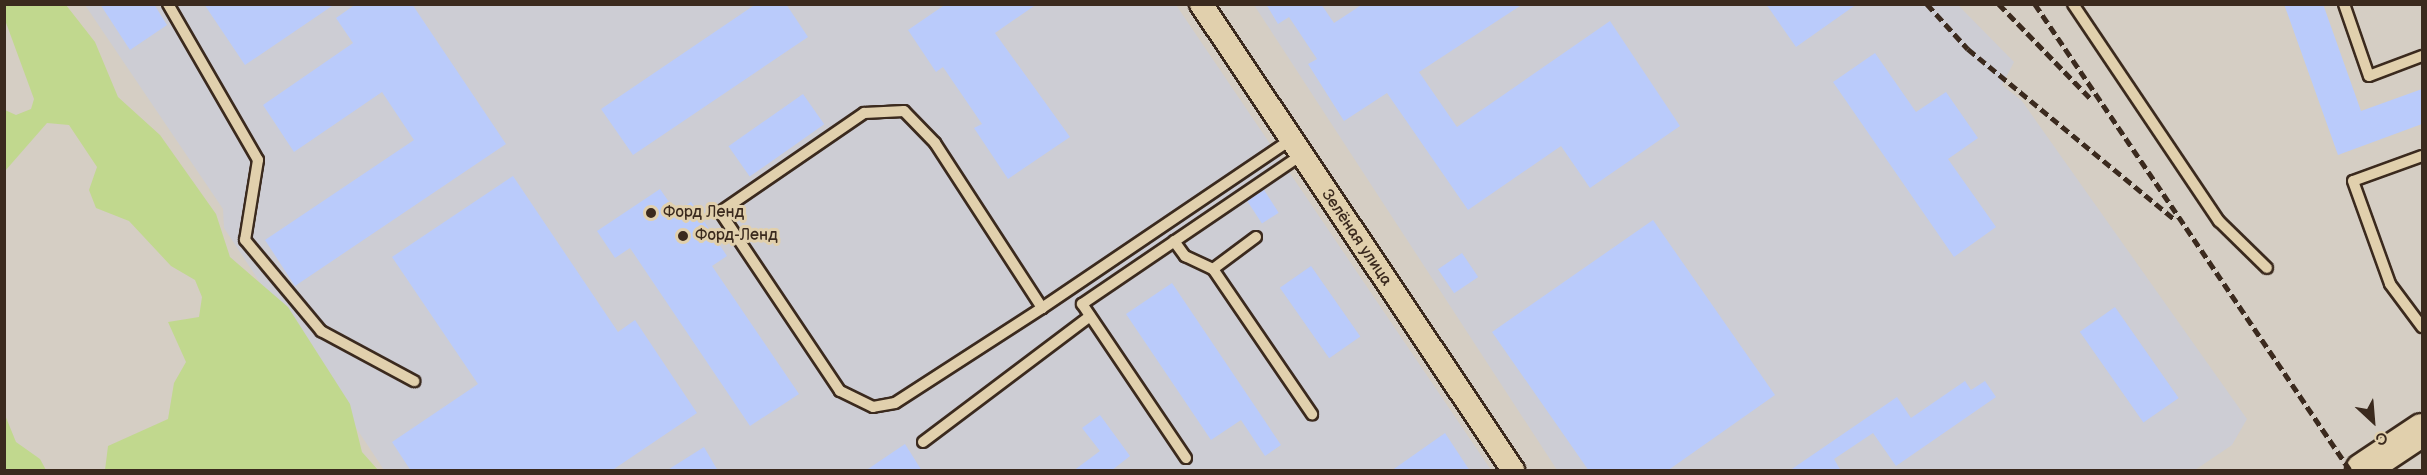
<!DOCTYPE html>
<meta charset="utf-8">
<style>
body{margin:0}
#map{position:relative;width:2427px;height:475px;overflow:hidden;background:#d5cec4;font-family:"Balsamiq Sans",sans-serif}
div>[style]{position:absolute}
.built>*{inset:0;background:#cdcdd4}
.green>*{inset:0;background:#c1d88e}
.building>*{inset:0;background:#bacbfb;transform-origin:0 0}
.roads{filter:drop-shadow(2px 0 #3b2a1e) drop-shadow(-2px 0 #3b2a1e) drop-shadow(0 2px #3b2a1e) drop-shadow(0 -2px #3b2a1e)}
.lane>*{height:10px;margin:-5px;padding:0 5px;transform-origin:5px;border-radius:5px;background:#e1d0ad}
.street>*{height:22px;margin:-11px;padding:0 11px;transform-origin:11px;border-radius:11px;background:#e1d0ad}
.secondary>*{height:32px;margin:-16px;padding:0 16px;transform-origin:16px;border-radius:16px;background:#e1d0ad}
.rail>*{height:4.5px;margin-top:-2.25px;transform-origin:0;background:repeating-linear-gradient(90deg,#3b2a1e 0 9px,transparent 0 13.5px)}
.dots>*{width:16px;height:16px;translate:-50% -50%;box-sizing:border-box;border:3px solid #e1d0ad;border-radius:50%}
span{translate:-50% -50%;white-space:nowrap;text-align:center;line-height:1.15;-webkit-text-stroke:6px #e1d0ad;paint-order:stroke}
.poi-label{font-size:16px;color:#3b2a1e}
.left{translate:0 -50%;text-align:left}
.street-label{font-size:16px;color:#3b2a1e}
.frame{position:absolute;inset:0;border:6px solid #3b2a1e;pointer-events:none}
.north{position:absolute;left:2343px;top:391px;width:60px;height:60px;-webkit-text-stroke:4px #e1d0ad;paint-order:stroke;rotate:154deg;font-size:16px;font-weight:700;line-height:24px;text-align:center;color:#3b2a1e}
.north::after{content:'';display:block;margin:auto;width:21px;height:27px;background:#3b2a1e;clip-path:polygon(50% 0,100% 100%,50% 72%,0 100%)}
</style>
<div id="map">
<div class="built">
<i style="clip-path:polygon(85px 5px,1176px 5px,1491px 470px,384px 470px,224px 228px,223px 209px)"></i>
<i style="clip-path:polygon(1254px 5px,1958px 5px,2014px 62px,2002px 85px,2022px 101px,2247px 419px,2232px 445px,2195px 470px,1557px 470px)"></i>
</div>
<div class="green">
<i style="clip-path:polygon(5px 4px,66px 5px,95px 42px,118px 97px,160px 135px,216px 214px,230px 257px,288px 307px,350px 404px,362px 452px,378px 470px,105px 470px,108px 446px,168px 419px,174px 383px,186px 362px,168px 322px,199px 317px,202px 297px,195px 280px,171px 266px,129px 221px,96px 208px,89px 190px,97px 167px,69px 125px,47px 123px,5px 171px,5px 110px,16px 115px,31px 109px,34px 99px,5px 20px)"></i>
<i style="clip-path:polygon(5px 415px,16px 442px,40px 459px,46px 470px,5px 470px)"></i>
</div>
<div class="building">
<i style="clip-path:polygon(100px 4px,154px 4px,167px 25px,130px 50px)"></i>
<i style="clip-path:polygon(204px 4px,335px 4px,245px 65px)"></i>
<i style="clip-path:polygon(356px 4px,412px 4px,506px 144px,295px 286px,265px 240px,414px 140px,382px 92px,294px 152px,263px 105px,353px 43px,336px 18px)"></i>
<i style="clip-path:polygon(756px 4px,786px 4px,808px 37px,633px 155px,601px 109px)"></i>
<i style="clip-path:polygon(946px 4px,1037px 4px,995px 33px,1070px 137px,1008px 179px,974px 128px,982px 124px,943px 67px,936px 72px,908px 30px)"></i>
<i style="clip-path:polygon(1266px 4px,1321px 4px,1334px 23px,1363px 4px,1523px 4px,1419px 72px,1457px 127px,1610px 21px,1680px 126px,1590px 188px,1561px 146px,1468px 210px,1387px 93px,1344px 121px,1308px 64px,1317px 59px,1289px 17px,1278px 24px)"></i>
<i style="clip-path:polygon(1766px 4px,1857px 4px,1796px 47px)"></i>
<i style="clip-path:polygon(2284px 4px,2323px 4px,2361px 111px,2422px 89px,2422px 124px,2338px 155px)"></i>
<i style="clip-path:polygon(1875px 53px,1916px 112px,1946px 92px,1978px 138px,1948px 159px,1996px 227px,1954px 257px,1833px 82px)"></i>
<i style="left:803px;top:94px;width:37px;height:91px;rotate:55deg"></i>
<i style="clip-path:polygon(513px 176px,618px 332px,635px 320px,697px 413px,611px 471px,411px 471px,392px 442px,478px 384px,392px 257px)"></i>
<i style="clip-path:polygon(660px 189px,676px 212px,691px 202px,727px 256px,712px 266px,799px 394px,750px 426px,630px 248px,615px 258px,597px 231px)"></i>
<i style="left:1264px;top:190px;width:27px;height:20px;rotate:57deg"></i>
<i style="clip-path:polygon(1653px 220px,1775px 395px,1667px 471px,1589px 471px,1492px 332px)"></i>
<i style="left:1462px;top:253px;width:29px;height:29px;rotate:56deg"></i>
<i style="left:1311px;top:266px;width:86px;height:38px;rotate:55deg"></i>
<i style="clip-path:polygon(1172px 283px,1281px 445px,1265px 456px,1241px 420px,1211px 440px,1126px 314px)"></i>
<i style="left:2115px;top:307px;width:111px;height:43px;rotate:55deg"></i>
<i style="clip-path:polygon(1965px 381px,1971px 390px,1985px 381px,1996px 397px,1896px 466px,1873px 433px,1834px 459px,1841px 471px,1789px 471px,1897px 397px,1911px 418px)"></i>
<i style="clip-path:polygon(1100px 415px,1130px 456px,1111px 471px,1073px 471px,1100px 451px,1082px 428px)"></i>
<i style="clip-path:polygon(1445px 433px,1470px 471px,1391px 471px)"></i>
<i style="clip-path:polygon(905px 444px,922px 471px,865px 471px)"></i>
<i style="clip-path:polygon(704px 447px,718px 471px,666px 471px)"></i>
</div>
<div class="roads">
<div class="lane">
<i style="left:168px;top:4px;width:180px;rotate:60deg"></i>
<i style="left:258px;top:160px;width:81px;rotate:99.2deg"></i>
<i style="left:245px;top:240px;width:119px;rotate:50.1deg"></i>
<i style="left:321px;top:331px;width:106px;rotate:28.3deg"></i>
<i style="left:2073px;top:4px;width:262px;rotate:56.1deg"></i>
<i style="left:2219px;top:221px;width:67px;rotate:44.4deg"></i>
<i style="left:2344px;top:4px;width:76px;rotate:70.9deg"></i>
<i style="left:2369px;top:76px;width:57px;rotate:-20.7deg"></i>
<i style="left:2422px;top:156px;width:73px;rotate:160.1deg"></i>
<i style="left:2353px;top:181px;width:109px;rotate:70.2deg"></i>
<i style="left:2390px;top:284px;width:54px;rotate:53.3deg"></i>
<i style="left:1256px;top:237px;width:54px;rotate:143.3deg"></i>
<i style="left:1213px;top:269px;width:176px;rotate:55.7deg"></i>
<i style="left:1174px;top:241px;width:19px;rotate:54deg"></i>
<i style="left:1185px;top:256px;width:31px;rotate:25deg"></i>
<i style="left:1042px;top:308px;width:175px;rotate:147.1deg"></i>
<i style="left:895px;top:403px;width:22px;rotate:170deg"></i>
<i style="left:873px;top:407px;width:37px;rotate:-154deg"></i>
<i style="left:840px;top:391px;width:216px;rotate:-123.8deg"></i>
<i style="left:720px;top:212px;width:175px;rotate:-34.5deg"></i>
<i style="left:864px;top:113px;width:40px;rotate:-2.9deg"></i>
<i style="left:904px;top:111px;width:45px;rotate:45.9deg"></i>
<i style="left:935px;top:143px;width:197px;rotate:57deg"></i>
<i style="left:1042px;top:308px;width:300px;rotate:-34.1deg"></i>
<i style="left:923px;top:442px;width:209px;rotate:-37deg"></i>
<i style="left:1186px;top:458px;width:186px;rotate:-124deg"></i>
<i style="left:1082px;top:304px;width:263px;rotate:-34.2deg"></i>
</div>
<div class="street">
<i style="left:1201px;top:4px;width:561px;rotate:56.2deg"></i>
</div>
<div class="secondary">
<i style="left:2362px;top:470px;width:72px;rotate:-33.7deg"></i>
</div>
</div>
<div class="rail">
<i style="left:1927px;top:4px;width:61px;rotate:47.7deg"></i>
<i style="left:1968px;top:49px;width:266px;rotate:39.5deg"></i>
<i style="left:1999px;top:4px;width:131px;rotate:45.9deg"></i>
<i style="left:2035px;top:4px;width:562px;rotate:55.94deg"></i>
</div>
<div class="dots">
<i style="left:651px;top:213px;background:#3b2a1e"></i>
<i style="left:683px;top:236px;background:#3b2a1e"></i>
</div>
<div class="poi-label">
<span class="left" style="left:663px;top:213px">Форд Ленд</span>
<span class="left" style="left:695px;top:236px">Форд-Ленд</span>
</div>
<div class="street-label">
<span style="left:1356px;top:238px;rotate:56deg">Зелёная улица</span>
</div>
<div class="frame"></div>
<div class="north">С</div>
</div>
